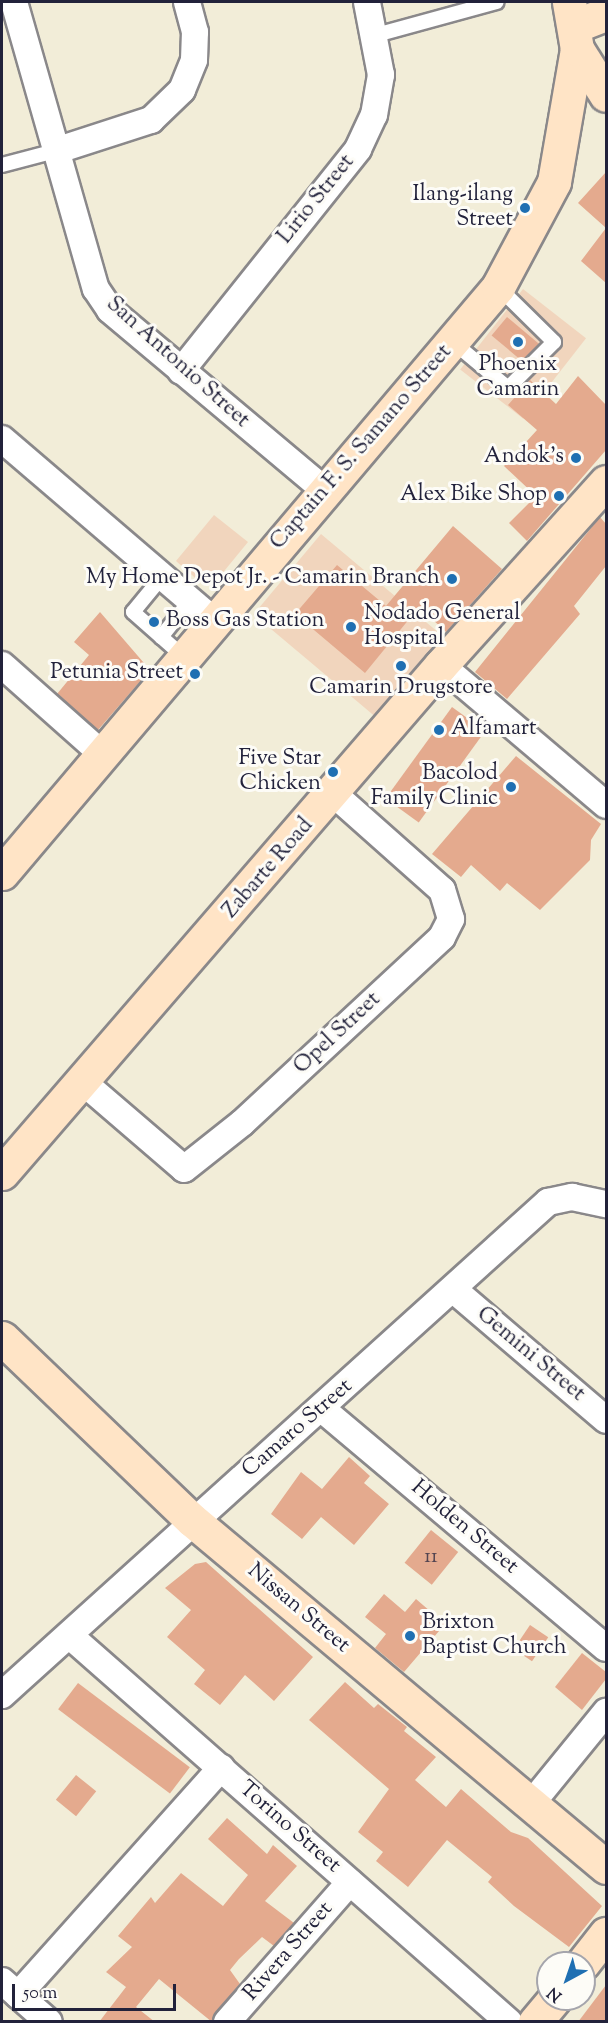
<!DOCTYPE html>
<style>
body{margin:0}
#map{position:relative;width:608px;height:2023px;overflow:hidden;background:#f2edd8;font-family:"Sorts Mill Goudy",serif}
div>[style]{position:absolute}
.built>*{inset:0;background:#f1d5bd;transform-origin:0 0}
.building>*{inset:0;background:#e4aa8e;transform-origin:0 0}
.roads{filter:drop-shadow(2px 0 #8a888a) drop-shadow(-2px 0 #8a888a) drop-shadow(0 2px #8a888a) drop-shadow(0 -2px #8a888a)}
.lane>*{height:14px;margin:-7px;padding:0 7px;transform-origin:7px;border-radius:7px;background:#fff}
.street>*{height:26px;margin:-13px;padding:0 13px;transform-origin:13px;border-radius:13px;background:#fff}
.secondary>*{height:33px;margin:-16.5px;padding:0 16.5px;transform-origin:16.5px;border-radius:16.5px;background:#ffe4c6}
.dots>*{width:16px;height:16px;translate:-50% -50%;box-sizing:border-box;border:3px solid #fdfcf7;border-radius:50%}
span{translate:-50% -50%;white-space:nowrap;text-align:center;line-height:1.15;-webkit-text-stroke:6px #fdfcf7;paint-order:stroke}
.number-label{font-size:20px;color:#524450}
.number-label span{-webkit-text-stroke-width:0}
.poi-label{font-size:22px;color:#22223b}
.right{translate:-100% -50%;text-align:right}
.left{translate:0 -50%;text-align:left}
.street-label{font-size:22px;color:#22223b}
.frame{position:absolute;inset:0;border:3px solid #22223b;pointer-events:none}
.north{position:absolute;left:536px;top:1951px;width:60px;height:60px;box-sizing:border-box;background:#fdfcf7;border:2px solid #a5a5ac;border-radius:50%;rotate:220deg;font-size:16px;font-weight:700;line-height:24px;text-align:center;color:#22223b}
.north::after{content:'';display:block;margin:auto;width:21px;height:27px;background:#1f6fb2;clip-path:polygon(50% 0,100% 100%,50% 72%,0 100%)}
.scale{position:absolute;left:12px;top:1984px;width:164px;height:27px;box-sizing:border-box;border:3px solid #22223b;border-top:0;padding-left:8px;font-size:18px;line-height:21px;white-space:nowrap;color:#22223b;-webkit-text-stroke:4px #fdfcf7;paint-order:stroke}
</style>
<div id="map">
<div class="built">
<i style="left:523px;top:289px;width:80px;height:102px;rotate:38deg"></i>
<i style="clip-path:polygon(214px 515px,248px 542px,216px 581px,201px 583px,176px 561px)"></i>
<i style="left:321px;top:534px;width:165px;height:105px;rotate:40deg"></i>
</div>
<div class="building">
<i style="clip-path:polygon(606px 172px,606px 283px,581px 261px,606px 228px,578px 203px)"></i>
<i style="left:507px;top:317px;width:42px;height:24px;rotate:40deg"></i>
<i style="clip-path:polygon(578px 376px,606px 405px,606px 450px,527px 541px,509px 523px,536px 496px,504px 466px,537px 430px,508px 405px,530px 380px,556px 404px)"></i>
<i style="clip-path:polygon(600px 517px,606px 524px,606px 566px,574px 606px,580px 614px,507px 699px,475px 672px)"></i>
<i style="clip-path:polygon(453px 526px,502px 569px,446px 632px,419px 607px,365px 673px,295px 614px,337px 565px,386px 606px)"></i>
<i style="clip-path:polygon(100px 612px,150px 670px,98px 730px,57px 694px,89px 655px,74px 642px)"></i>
<i style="left:452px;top:707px;width:41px;height:113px;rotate:36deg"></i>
<i style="clip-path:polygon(516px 756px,601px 824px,591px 840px,590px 860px,540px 910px,507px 883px,500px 891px,471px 865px,461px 877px,432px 854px)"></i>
<i style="clip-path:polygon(349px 1457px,370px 1476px,364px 1483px,389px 1504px,354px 1545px,321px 1517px,302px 1539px,271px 1514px,301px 1472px,322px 1489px)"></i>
<i style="left:431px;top:1530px;width:35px;height:42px;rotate:39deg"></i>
<i style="clip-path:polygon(206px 1562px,313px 1657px,274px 1701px,245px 1675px,220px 1705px,194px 1684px,205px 1670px,167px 1637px,191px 1610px,165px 1588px,195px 1564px)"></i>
<i style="clip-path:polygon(384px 1594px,405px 1612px,416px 1599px,445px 1624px,404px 1672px,375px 1648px,386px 1634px,365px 1617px)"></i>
<i style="left:530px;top:1625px;width:22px;height:29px;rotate:34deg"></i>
<i style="clip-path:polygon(582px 1653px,606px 1672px,606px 1679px,582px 1710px,555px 1687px)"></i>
<i style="clip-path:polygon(345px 1682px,374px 1708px,378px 1704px,407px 1727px,404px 1731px,436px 1757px,415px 1780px,446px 1807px,461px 1789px,511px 1832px,528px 1838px,602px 1906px,569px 1947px,514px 1906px,488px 1882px,492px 1877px,447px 1840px,408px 1887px,376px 1861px,383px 1852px,358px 1832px,389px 1789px,309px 1720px)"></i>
<i style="left:78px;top:1683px;width:140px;height:33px;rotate:37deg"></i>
<i style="left:76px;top:1775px;width:26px;height:32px;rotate:39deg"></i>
<i style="clip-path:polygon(227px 1818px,267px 1854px,273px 1845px,297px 1866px,265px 1901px,294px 1923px,274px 1946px,262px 1937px,239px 1959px,230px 1970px,240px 1984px,212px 2022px,159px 1979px,136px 2007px,155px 2022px,99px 2022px,126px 1987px,106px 1972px,132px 1947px,118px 1936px,151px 1897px,155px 1903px,181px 1873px,223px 1906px,248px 1875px,208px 1839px)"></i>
<i style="clip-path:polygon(606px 1985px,606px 2022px,578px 2022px)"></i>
</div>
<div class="roads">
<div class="lane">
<i style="left:376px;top:35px;width:125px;rotate:-15.3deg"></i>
<i style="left:2px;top:165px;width:55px;rotate:-14.8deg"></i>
<i style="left:453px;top:342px;width:72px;rotate:39.9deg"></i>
<i style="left:508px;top:388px;width:65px;rotate:-45deg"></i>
<i style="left:554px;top:342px;width:78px;rotate:-135.5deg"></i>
<i style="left:161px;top:578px;width:44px;rotate:129.5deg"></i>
<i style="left:133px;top:612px;width:68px;rotate:41.4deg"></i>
<i style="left:161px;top:637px;width:46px;rotate:-51.1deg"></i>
</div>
<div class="street">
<i style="left:14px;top:2px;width:298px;rotate:74.1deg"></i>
<i style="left:96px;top:289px;width:25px;rotate:56deg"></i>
<i style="left:110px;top:310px;width:278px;rotate:40deg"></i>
<i style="left:55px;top:151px;width:101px;rotate:-17.9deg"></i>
<i style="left:151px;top:120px;width:43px;rotate:-44.1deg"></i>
<i style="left:182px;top:90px;width:32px;rotate:-68deg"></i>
<i style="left:194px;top:60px;width:28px;rotate:-88deg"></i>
<i style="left:195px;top:32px;width:31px;rotate:-105deg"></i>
<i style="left:181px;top:371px;width:284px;rotate:-51.4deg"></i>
<i style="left:358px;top:149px;width:38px;rotate:-65deg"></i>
<i style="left:374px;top:115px;width:41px;rotate:-80.1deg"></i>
<i style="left:381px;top:75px;width:74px;rotate:-100.9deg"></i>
<i style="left:2px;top:439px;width:278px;rotate:40.6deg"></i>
<i style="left:2px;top:665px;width:132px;rotate:41.6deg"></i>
<i style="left:441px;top:665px;width:216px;rotate:40.3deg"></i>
<i style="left:83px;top:1082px;width:133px;rotate:40.7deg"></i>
<i style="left:184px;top:1169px;width:74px;rotate:-38.4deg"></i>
<i style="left:242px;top:1123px;width:273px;rotate:-42.9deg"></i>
<i style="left:442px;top:937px;width:20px;rotate:-63deg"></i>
<i style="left:451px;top:919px;width:30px;rotate:-107deg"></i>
<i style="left:442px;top:890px;width:144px;rotate:-138.4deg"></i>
<i style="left:454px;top:1290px;width:200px;rotate:40.5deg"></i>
<i style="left:322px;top:1409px;width:371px;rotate:40.1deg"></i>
<i style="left:69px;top:1635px;width:586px;rotate:41.33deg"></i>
<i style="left:2px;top:1695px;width:736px;rotate:-42.08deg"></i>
<i style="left:548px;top:1202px;width:25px;rotate:-12deg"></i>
<i style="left:572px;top:1197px;width:35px;rotate:12deg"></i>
<i style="left:531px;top:1804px;width:119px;rotate:-50.8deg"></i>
<i style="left:2px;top:1981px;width:62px;rotate:41.1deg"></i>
<i style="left:18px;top:1995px;width:305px;rotate:-48.2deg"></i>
<i style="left:227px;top:2022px;width:186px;rotate:-48.7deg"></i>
</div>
<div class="secondary">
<i style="left:577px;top:25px;width:31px;rotate:-21deg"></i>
<i style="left:577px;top:49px;width:54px;rotate:57.8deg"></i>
<i style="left:2px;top:873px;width:768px;rotate:-49.75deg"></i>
<i style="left:498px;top:287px;width:119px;rotate:-61.9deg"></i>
<i style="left:554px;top:182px;width:135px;rotate:-80.2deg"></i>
<i style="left:577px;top:49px;width:48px;rotate:-99.7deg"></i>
<i style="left:2px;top:1173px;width:671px;rotate:-49.17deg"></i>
<i style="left:441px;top:665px;width:246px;rotate:-48deg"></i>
<i style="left:2px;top:1338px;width:263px;rotate:43.8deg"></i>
<i style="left:192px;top:1520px;width:540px;rotate:39.97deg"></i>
<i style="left:583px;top:1963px;width:37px;rotate:-52deg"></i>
<i style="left:535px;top:2022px;width:30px;rotate:-50deg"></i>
</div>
</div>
<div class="dots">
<i style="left:525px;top:208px;background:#1f6fb2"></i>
<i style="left:518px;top:342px;background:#1f6fb2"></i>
<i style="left:576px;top:458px;background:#1f6fb2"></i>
<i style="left:559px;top:496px;background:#1f6fb2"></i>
<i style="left:452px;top:579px;background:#1f6fb2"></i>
<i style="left:154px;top:622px;background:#1f6fb2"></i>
<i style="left:351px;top:627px;background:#1f6fb2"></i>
<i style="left:401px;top:666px;background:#1f6fb2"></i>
<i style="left:195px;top:674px;background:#1f6fb2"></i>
<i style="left:439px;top:730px;background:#1f6fb2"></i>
<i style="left:333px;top:772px;background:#1f6fb2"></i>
<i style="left:511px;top:787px;background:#1f6fb2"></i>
<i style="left:410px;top:1636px;background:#1f6fb2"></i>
</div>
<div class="number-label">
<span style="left:431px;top:1557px">11</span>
</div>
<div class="poi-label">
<span class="right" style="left:513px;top:208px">Ilang-ilang<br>Street</span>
<span style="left:518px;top:378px">Phoenix<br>Camarin</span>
<span class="right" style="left:564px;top:458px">Andok's</span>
<span class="right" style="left:547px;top:496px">Alex Bike Shop</span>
<span class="right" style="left:440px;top:579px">My Home Depot Jr. - Camarin Branch</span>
<span class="left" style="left:364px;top:627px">Nodado General<br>Hospital</span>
<span class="left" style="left:166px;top:622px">Boss Gas Station</span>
<span class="right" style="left:183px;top:674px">Petunia Street</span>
<span style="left:401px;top:689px">Camarin Drugstore</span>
<span class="left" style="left:451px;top:730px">Alfamart</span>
<span class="right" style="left:321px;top:772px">Five Star<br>Chicken</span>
<span class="right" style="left:498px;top:787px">Bacolod<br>Family Clinic</span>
<span class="left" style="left:422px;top:1636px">Brixton<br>Baptist Church</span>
</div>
<div class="street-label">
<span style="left:317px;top:200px;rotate:-51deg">Lirio Street</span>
<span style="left:177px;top:363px;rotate:42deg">San Antonio Street</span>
<span style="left:362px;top:448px;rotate:-49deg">Captain F. S. Samano Street</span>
<span style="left:269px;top:869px;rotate:-49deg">Zabarte Road</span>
<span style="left:338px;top:1034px;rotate:-43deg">Opel Street</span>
<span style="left:530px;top:1355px;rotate:40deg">Gemini Street</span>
<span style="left:298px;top:1429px;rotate:-41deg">Camaro Street</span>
<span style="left:464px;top:1528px;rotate:40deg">Holden Street</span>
<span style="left:298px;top:1609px;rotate:40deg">Nissan Street</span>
<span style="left:289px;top:1828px;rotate:41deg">Torino Street</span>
<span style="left:289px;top:1952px;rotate:-49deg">Rivera Street</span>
</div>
<div class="frame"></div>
<div class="north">N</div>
<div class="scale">50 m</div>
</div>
